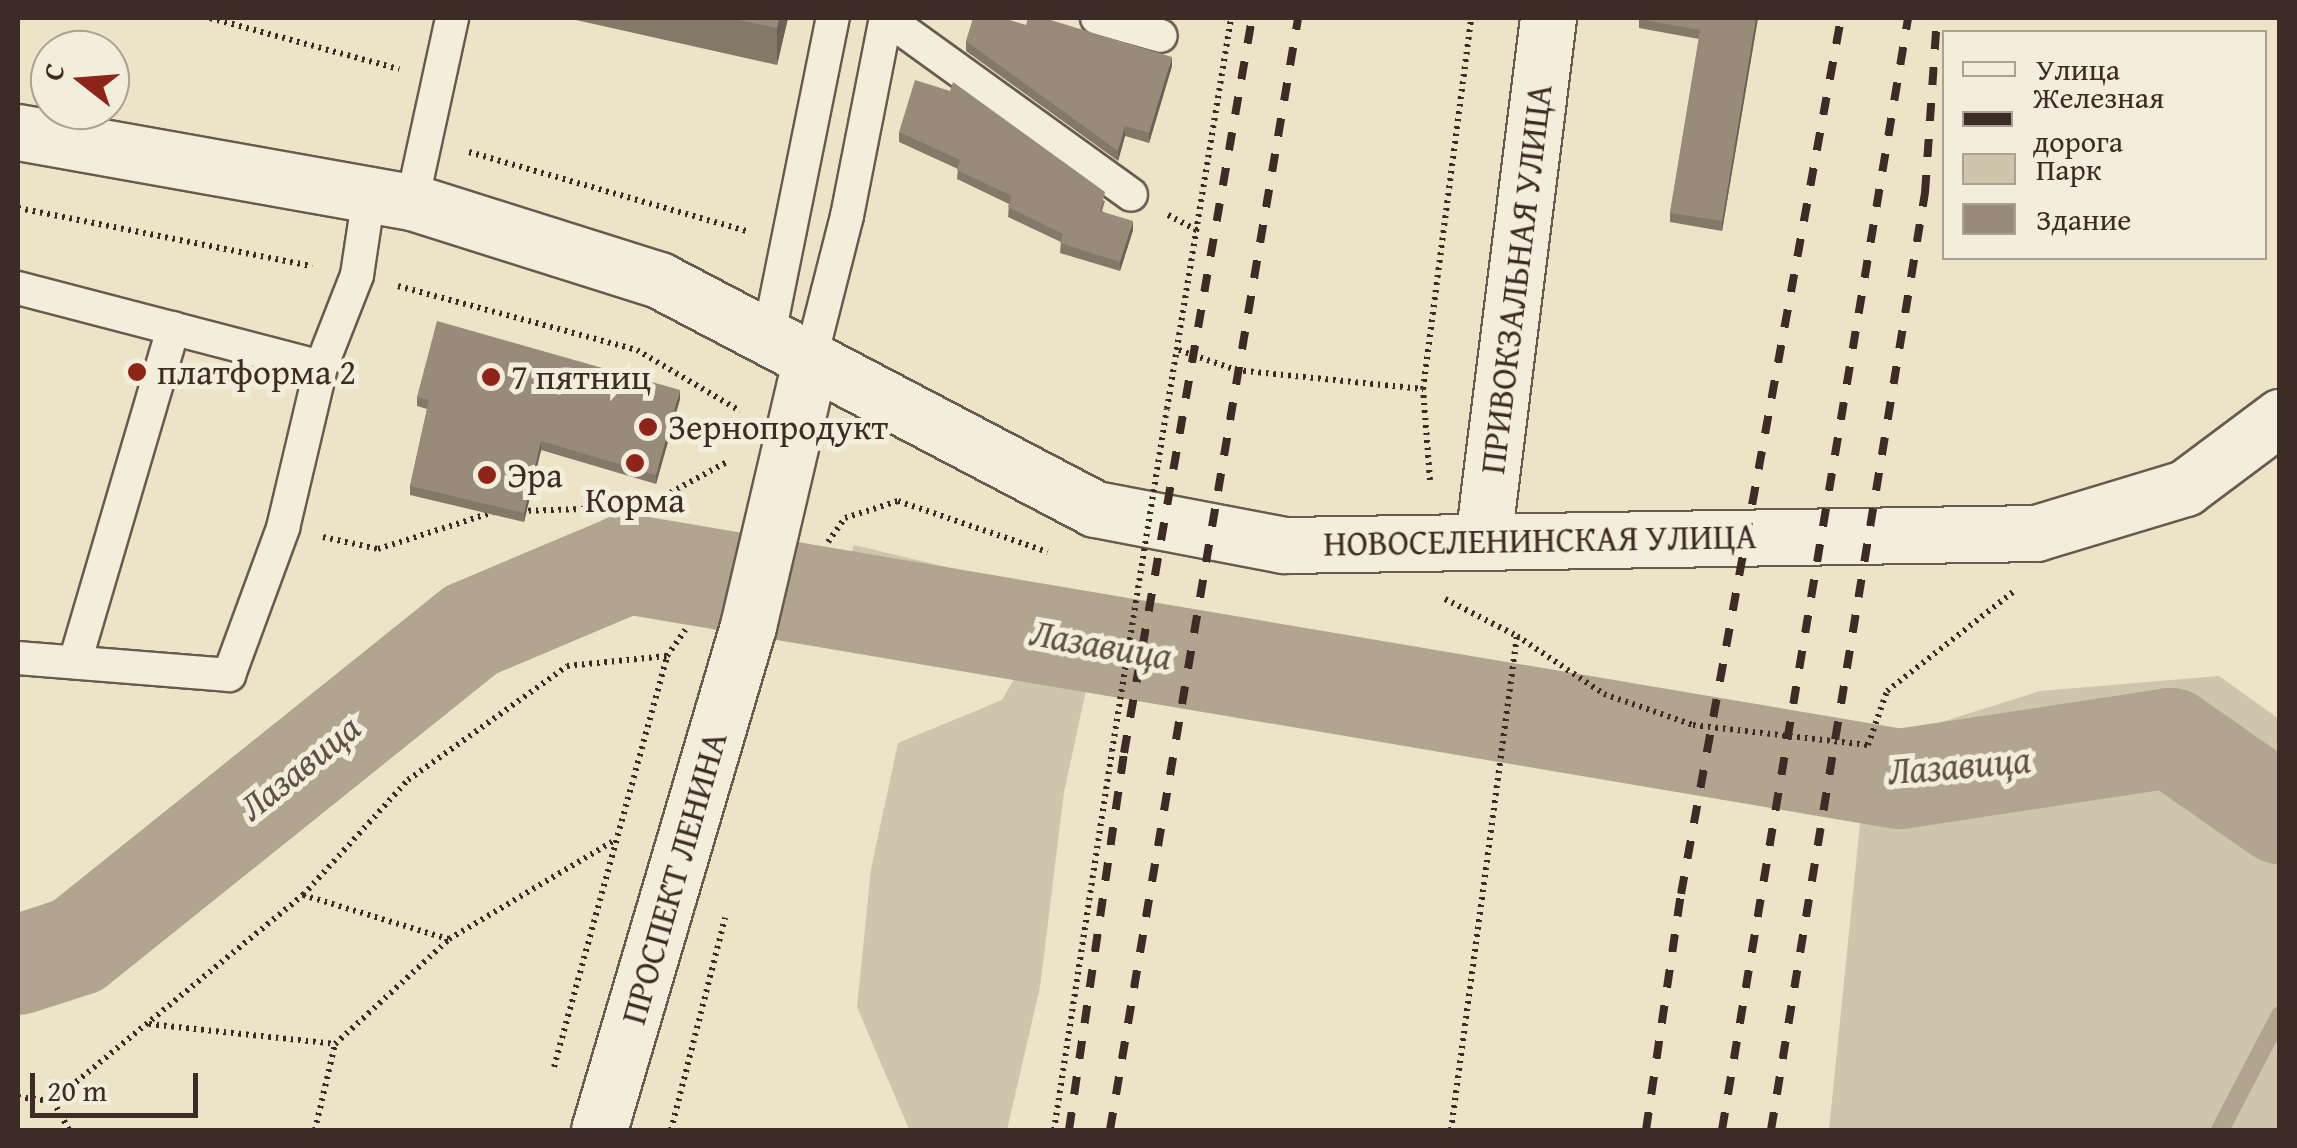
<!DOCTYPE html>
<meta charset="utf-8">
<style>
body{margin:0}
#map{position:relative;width:2297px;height:1148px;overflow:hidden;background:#ede3c7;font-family:"Gentium Book Plus",serif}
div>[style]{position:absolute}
.green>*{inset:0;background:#cfc4ac}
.stream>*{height:18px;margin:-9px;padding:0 9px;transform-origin:9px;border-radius:9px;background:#b1a590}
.river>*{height:100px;margin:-50px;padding:0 50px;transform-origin:50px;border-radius:50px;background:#b1a590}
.path>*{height:6px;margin-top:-3px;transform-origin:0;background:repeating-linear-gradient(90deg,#3d2c26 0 2.5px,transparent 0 7.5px)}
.roads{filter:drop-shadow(2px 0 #695a4e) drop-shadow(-2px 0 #695a4e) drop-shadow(0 2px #695a4e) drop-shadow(0 -2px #695a4e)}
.lane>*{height:32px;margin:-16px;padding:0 16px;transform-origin:16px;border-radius:16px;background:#f3eddb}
.street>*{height:55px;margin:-27.5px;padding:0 27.5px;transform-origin:27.5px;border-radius:27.5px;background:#f3eddb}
.secondary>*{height:55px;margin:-27.5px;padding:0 27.5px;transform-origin:27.5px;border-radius:27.5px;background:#f3eddb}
.rail>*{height:8px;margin-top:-4px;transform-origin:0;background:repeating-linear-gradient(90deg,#3d2c26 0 18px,transparent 0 36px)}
.path-bridge>*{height:6px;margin-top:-3px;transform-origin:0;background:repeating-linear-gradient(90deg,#3d2c26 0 2.5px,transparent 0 7.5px)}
.wall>*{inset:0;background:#847869}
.shaded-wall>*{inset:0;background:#6b6155}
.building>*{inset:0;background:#998b7a}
.dots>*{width:28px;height:28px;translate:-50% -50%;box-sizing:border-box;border:5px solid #f3eddb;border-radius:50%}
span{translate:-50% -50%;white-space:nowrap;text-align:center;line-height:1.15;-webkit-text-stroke:10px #f3eddb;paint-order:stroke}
.street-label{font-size:35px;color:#3d2c26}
.poi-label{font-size:35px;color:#3d2c26}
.left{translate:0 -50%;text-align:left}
.water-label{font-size:38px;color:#605046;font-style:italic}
.frame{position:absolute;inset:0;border:20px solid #3d2c26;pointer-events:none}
.legend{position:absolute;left:1942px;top:30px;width:325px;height:230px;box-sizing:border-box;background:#f3eddb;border:2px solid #aaa093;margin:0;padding:12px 18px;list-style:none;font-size:30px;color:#3d2c26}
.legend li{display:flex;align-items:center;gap:20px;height:50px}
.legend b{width:50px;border:2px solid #aaa093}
.north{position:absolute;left:30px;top:30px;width:100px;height:100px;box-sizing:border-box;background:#f3eddb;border:2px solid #aaa093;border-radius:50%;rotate:287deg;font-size:28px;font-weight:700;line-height:40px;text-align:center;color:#3d2c26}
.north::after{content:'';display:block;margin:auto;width:35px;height:45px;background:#8f2418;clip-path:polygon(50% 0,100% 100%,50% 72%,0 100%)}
.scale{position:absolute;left:30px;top:1073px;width:168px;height:45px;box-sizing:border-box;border:5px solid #3d2c26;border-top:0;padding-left:12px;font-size:30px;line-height:35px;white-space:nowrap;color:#3d2c26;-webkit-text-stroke:8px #f3eddb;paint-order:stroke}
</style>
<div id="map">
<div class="green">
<i style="clip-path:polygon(854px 545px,1005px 581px,1100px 626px,1064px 792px,1040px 987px,1007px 1130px,909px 1129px,857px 1007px,871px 869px,898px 743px,1002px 700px,1019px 670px,952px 640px,887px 650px,820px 647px)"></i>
<i style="clip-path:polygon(2219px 676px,2279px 719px,2279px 1130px,1829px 1130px,1868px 745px,2040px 691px)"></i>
</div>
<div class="stream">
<i style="left:2220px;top:1130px;width:130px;rotate:-62.4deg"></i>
</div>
<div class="river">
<i style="left:18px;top:965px;width:62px;rotate:-17.9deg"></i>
<i style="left:77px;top:946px;width:505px;rotate:-38.73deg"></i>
<i style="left:471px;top:630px;width:169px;rotate:-22.9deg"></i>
<i style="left:627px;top:564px;width:1291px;rotate:9.59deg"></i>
<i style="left:1900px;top:779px;width:274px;rotate:-8.6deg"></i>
<i style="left:2171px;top:738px;width:133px;rotate:34.9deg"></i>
</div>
<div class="path">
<i style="left:210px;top:18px;width:196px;rotate:15.1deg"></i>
<i style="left:469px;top:152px;width:288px;rotate:15.9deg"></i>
<i style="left:18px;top:208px;width:300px;rotate:11.2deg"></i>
<i style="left:1168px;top:215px;width:34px;rotate:28deg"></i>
<i style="left:398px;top:286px;width:247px;rotate:15deg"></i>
<i style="left:637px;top:350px;width:120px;rotate:30.6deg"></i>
<i style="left:1179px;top:350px;width:60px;rotate:19.3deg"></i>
<i style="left:1236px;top:370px;width:188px;rotate:5.8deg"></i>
<i style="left:1167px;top:409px;width:396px;rotate:-80.7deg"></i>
<i style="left:1430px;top:480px;width:91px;rotate:-94.4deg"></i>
<i style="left:1423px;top:389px;width:374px;rotate:-82.6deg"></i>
<i style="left:521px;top:511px;width:123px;rotate:-1.9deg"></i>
<i style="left:644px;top:507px;width:94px;rotate:-28.5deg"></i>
<i style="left:323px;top:537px;width:56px;rotate:12.3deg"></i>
<i style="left:378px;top:549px;width:122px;rotate:-17.7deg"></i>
<i style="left:828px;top:542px;width:29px;rotate:-55deg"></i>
<i style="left:845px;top:518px;width:56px;rotate:-17.8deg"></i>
<i style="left:898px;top:501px;width:158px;rotate:18.8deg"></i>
<i style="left:1445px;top:599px;width:81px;rotate:27.2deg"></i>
<i style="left:1517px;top:636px;width:105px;rotate:33.7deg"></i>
<i style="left:1604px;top:694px;width:94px;rotate:19.2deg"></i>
<i style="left:1693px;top:725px;width:176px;rotate:6.5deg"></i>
<i style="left:1868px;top:745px;width:57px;rotate:-70.6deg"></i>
<i style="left:1887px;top:691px;width:160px;rotate:-38.2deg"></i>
<i style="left:303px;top:895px;width:152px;rotate:16.9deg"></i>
<i style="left:149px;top:1024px;width:187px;rotate:6.1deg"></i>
<i style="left:554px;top:1067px;width:426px;rotate:-74.6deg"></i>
<i style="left:667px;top:656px;width:32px;rotate:-55deg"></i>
<i style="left:18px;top:1097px;width:35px;rotate:7deg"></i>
<i style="left:53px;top:1101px;width:324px;rotate:-39.5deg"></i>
<i style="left:303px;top:895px;width:156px;rotate:-47.6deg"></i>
<i style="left:408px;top:780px;width:196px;rotate:-35.6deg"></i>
<i style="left:567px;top:666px;width:100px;rotate:-5.7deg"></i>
<i style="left:53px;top:1101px;width:33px;rotate:61deg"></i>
<i style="left:315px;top:1130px;width:88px;rotate:-76.9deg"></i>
<i style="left:335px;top:1044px;width:155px;rotate:-42.6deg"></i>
<i style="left:449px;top:939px;width:190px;rotate:-30.8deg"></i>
<i style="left:671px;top:1130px;width:219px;rotate:-75.7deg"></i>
<i style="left:1054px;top:1130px;width:383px;rotate:-81.3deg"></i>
<i style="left:1451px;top:1130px;width:498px;rotate:-82.4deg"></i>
</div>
<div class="roads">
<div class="lane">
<i style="left:1097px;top:18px;width:66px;rotate:15.7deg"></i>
<i style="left:412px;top:202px;width:188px;rotate:-77.7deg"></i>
<i style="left:18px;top:288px;width:313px;rotate:14.6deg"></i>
<i style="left:768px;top:339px;width:328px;rotate:-78.6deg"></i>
<i style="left:810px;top:361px;width:150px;rotate:-75.7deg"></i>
<i style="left:847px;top:216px;width:202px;rotate:-78.9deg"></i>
<i style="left:886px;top:18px;width:302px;rotate:35.8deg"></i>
<i style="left:18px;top:658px;width:212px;rotate:4.6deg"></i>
<i style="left:229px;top:675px;width:157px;rotate:-69.8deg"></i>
<i style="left:283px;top:528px;width:165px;rotate:-76.7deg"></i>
<i style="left:321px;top:367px;width:99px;rotate:-68.6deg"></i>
<i style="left:357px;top:275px;width:80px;rotate:-81.4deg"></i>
<i style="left:75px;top:662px;width:348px;rotate:-73.6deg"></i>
</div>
<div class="street">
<i style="left:1483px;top:540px;width:526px;rotate:-82.9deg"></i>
</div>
<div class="secondary">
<i style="left:18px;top:132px;width:400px;rotate:10.1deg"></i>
<i style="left:412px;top:202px;width:259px;rotate:17.5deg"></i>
<i style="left:659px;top:280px;width:492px;rotate:27.7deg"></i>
<i style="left:1095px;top:509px;width:192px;rotate:10.8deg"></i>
<i style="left:1284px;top:545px;width:752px;rotate:-0.91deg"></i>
<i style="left:2036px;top:533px;width:156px;rotate:-16.8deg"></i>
<i style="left:2185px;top:488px;width:119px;rotate:-36.8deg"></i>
<i style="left:599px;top:1130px;width:526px;rotate:-73.53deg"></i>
<i style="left:748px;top:626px;width:272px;rotate:-76.8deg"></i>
</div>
</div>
<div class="rail">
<i style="left:1069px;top:1130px;width:381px;rotate:-81.7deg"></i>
<i style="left:1124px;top:753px;width:746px;rotate:-80.12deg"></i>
<i style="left:1110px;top:1130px;width:1128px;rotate:-80.4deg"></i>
<i style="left:1646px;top:1130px;width:239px;rotate:-81.6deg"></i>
<i style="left:1681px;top:894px;width:890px;rotate:-79.65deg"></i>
<i style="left:1722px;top:1130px;width:1127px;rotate:-80.5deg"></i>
<i style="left:1771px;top:1130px;width:950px;rotate:-80.67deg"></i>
<i style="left:1925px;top:193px;width:175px;rotate:-86.1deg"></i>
</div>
<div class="path-bridge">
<i style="left:1112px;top:751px;width:346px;rotate:-80.9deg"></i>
</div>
<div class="wall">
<i style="clip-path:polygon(567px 18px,788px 18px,777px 65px)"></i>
<i style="clip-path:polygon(1639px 18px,1758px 18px,1722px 231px,1670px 222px,1670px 213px,1699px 39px,1639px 28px)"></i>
<i style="clip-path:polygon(966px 41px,1172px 66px,1149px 143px,1125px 136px,1118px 161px,966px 51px)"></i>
<i style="clip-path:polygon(899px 132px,1105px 201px,1102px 211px,1133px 230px,1120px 271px,1060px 253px,1061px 242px,1008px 217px,1009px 204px,957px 179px,958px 169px,899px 142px)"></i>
<i style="clip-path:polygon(417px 397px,680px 399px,656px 484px,541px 450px,524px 522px,410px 495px,410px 486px,427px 409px,417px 406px)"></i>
</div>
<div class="shaded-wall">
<i style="clip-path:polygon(779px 18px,788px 18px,777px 65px,777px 28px)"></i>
<i style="clip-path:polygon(1756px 18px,1758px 18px,1722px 231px,1722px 221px)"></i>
<i style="clip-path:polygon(1172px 57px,1172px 66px,1149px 143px,1149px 133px)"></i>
<i style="clip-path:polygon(1125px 126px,1125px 136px,1118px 161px,1118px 151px)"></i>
<i style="clip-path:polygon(1133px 221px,1133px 230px,1120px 271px,1120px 262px)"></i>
<i style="clip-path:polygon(680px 390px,680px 399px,656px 484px,656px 475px)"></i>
<i style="clip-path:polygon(541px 441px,541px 450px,524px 522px,524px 513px)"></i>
</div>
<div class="building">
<i style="clip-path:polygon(729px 18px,779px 18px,777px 28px)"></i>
<i style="clip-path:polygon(973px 18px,1003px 18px,1026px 25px,1028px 18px,1044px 18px,1172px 57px,1149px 133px,1125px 126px,1118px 151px,966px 41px)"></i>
<i style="clip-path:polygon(1639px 18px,1756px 18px,1722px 221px,1670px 213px,1700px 30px,1639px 19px)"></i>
<i style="clip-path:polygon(915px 80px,950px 91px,953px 82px,1105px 192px,1100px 211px,1133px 221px,1120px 262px,1060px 243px,1063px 234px,1008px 207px,1012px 196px,957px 170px,960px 160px,899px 132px)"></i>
<i style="clip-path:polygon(437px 321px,680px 390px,656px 475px,541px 441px,524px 513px,410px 486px,429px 400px,417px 397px)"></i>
</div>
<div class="dots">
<i style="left:137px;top:372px;background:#8f2418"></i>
<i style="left:491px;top:377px;background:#8f2418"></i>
<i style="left:648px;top:427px;background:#8f2418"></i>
<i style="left:635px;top:463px;background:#8f2418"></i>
<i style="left:487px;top:475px;background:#8f2418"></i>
</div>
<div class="street-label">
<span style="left:1516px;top:279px;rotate:-83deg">ПРИВОКЗАЛЬНАЯ УЛИЦА</span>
<span style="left:1540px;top:540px;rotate:-1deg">НОВОСЕЛЕНИНСКАЯ УЛИЦА</span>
<span style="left:674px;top:878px;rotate:-74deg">ПРОСПЕКТ ЛЕНИНА</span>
</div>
<div class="poi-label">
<span class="left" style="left:157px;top:372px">платформа 2</span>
<span class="left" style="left:511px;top:377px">7 пятниц</span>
<span class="left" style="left:668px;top:427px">Зернопродукт</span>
<span class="left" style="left:507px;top:475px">Эра</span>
<span style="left:635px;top:500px">Корма</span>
</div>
<div class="water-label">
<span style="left:1101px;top:644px;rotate:10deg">Лазавица</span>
<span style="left:1959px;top:765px;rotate:-5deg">Лазавица</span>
<span style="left:299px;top:767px;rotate:-39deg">Лазавица</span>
</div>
<div class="frame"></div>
<ul class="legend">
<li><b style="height:12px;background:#f3eddb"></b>Улица</li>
<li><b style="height:12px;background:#3d2c26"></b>Железная дорога</li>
<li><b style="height:28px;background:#cfc4ac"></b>Парк</li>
<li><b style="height:28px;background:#998b7a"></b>Здание</li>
</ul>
<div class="north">С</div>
<div class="scale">20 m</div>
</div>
